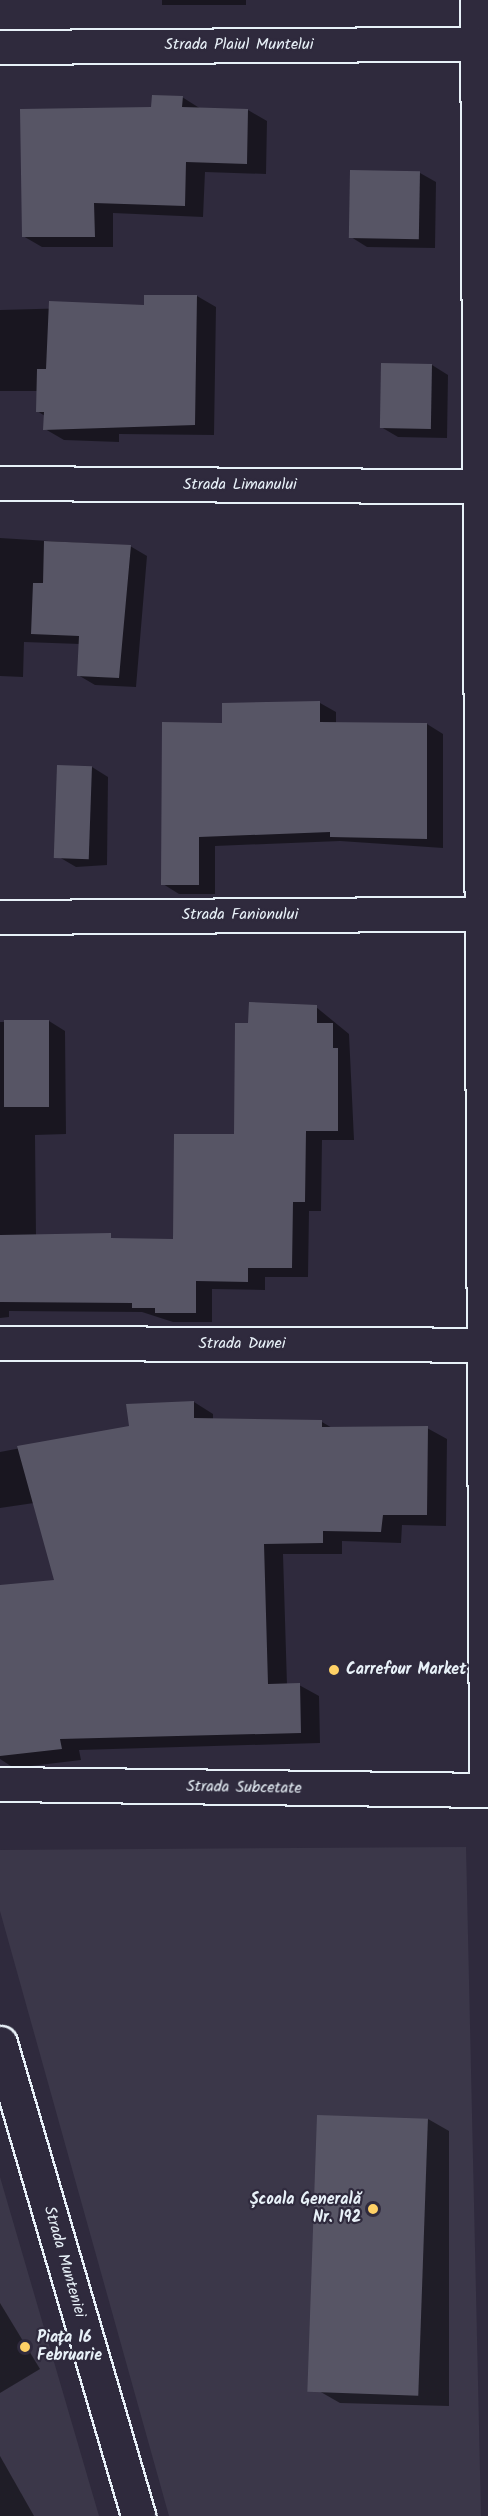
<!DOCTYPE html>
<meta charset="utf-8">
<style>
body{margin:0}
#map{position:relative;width:488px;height:2516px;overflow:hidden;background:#2f2a3d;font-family:Kalam,sans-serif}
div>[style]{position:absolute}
.built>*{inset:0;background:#3b3749}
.shadow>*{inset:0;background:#0007;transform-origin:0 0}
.building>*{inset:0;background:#575565;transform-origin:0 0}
.roads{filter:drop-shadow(2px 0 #e8f1f8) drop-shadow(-2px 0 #e8f1f8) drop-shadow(0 2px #e8f1f8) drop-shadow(0 -2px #e8f1f8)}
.street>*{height:33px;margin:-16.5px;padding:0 16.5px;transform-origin:16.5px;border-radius:16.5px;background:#2f2a3d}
.secondary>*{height:33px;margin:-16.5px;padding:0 16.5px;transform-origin:16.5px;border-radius:16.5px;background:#2f2a3d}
.dots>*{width:16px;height:16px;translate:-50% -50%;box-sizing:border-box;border:3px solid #2f2a3d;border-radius:50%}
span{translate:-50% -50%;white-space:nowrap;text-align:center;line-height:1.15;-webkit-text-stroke:4.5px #2f2a3d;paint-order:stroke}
.street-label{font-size:16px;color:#e8f1f8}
.poi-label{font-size:16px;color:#e8f1f8;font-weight:700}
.left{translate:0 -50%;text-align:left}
.right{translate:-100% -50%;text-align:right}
</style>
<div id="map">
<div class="built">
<i style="clip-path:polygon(466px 1847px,481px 2516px,169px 2516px,0 1911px,0 1850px)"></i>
<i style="clip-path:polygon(0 2177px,99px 2516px,0 2516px)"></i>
</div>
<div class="shadow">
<i style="left:162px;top:0;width:84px;height:5px"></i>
<i style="clip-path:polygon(182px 97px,201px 109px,248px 110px,267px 121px,266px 174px,205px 172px,203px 217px,113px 213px,113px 247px,42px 247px,23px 236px,153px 109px)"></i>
<i style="clip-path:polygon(420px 173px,436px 182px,435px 248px,367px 247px,351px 237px)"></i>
<i style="clip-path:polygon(197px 296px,216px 307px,214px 435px,119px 434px,119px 442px,64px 440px,45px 429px,45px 416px,37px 411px,38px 391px,0 391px,0 310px,145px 306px)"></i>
<i style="clip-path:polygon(432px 365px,448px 375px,447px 438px,398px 437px,381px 427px)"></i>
<i style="clip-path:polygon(0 538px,130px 546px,147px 556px,136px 687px,95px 685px,78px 675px,80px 644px,24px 642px,23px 677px,0 676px)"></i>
<i style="clip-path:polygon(320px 703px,336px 712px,336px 724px,427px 724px,443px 734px,443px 848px,340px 841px,215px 846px,215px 894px,179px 894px,163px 884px,224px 724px)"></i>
<i style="clip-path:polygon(92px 767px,108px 777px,107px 865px,76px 867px,59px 857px)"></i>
<i style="clip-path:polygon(316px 1007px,349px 1034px,354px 1140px,322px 1140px,321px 1211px,309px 1211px,308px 1277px,265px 1277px,265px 1290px,212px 1289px,212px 1322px,173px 1322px,142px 1312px,9px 1311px,9px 1317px,0 1318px,0 1022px,49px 1021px,65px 1031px,66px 1134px,35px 1135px,36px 1236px,175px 1241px,236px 1136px,250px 1025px)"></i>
<i style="clip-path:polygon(194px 1402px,213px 1414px,213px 1419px,322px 1422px,334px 1429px,427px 1428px,447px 1439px,446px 1526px,402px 1525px,401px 1543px,342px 1541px,342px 1554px,283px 1554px,287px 1685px,299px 1685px,319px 1696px,320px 1743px,79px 1750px,81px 1760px,14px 1768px,0 1759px,0 1586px,56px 1582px,34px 1503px,0 1508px,0 1452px,131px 1427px)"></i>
<i style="clip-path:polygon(428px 2119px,449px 2131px,449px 2406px,340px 2403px,319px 2391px)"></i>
<i style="clip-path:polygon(0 2303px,40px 2369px,0 2393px)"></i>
<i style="clip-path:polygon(0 2456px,34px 2516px,0 2516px)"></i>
</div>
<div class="building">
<i style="clip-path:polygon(152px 95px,183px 96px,182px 107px,248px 109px,247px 164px,186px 162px,185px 206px,94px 203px,95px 237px,22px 237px,20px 109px,151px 107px)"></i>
<i style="left:350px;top:170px;width:70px;height:68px;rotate:1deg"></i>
<i style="clip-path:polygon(144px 295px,197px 295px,195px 425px,43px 430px,44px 412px,36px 412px,37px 369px,46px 369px,49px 301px,144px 305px)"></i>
<i style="left:381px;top:363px;width:51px;height:65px;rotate:1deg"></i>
<i style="clip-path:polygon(44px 541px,131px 545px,119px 678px,77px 676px,79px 636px,31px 634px,33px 583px,43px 583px)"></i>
<i style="clip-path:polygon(320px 701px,320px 722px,427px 723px,427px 839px,330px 837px,330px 832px,199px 837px,199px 885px,161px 885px,162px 722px,222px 723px,222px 703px)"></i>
<i style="left:57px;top:765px;width:35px;height:93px;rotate:2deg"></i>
<i style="clip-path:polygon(249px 1002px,317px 1005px,317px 1023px,333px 1023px,333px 1048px,338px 1048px,338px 1131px,306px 1131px,305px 1202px,293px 1202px,292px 1268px,248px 1268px,248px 1282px,196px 1281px,196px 1313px,155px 1313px,155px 1308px,132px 1308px,132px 1303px,0 1302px,0 1235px,111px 1233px,111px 1238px,173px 1239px,174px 1134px,234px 1134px,235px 1023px,248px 1023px)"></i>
<i style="left:4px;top:1020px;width:45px;height:87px"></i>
<i style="clip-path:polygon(194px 1401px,194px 1418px,322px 1420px,322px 1427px,428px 1426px,427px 1515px,383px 1515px,381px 1532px,323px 1531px,323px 1543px,264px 1544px,268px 1684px,300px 1683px,301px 1733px,60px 1739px,62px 1749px,0 1756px,0 1585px,54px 1580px,17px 1446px,129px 1426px,126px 1404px)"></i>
<i style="left:317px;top:2115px;width:111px;height:277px;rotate:2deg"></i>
</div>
<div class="roads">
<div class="street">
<i style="left:477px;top:0;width:1790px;rotate:89.71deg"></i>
<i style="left:0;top:47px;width:478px;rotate:-0.4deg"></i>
<i style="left:0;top:483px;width:480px;rotate:0.4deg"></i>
<i style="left:0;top:917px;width:479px;rotate:-0.4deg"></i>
<i style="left:0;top:1343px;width:484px;rotate:0.2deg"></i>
<i style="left:0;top:2043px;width:493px;rotate:73.7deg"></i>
</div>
<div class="secondary">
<i style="left:0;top:1784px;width:488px;rotate:0.7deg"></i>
</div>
</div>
<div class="dots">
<i style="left:334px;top:1670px;background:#ffd166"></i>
<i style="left:373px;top:2209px;background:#ffd166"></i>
<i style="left:25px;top:2347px;background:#ffd166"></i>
</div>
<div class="street-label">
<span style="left:239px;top:45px">Strada Plaiul Muntelui</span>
<span style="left:240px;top:485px">Strada Limanului</span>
<span style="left:240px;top:915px">Strada Fanionului</span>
<span style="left:242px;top:1344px">Strada Dunei</span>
<span style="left:244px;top:1788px;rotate:1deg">Strada Subcetate</span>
<span style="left:64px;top:2262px;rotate:74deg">Strada Munteniei</span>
</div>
<div class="poi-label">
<span class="left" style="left:346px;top:1670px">Carrefour Market</span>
<span class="right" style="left:361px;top:2209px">Școala Generală<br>Nr. 192</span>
<span class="left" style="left:37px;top:2347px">Piața 16<br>Februarie</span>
</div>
</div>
